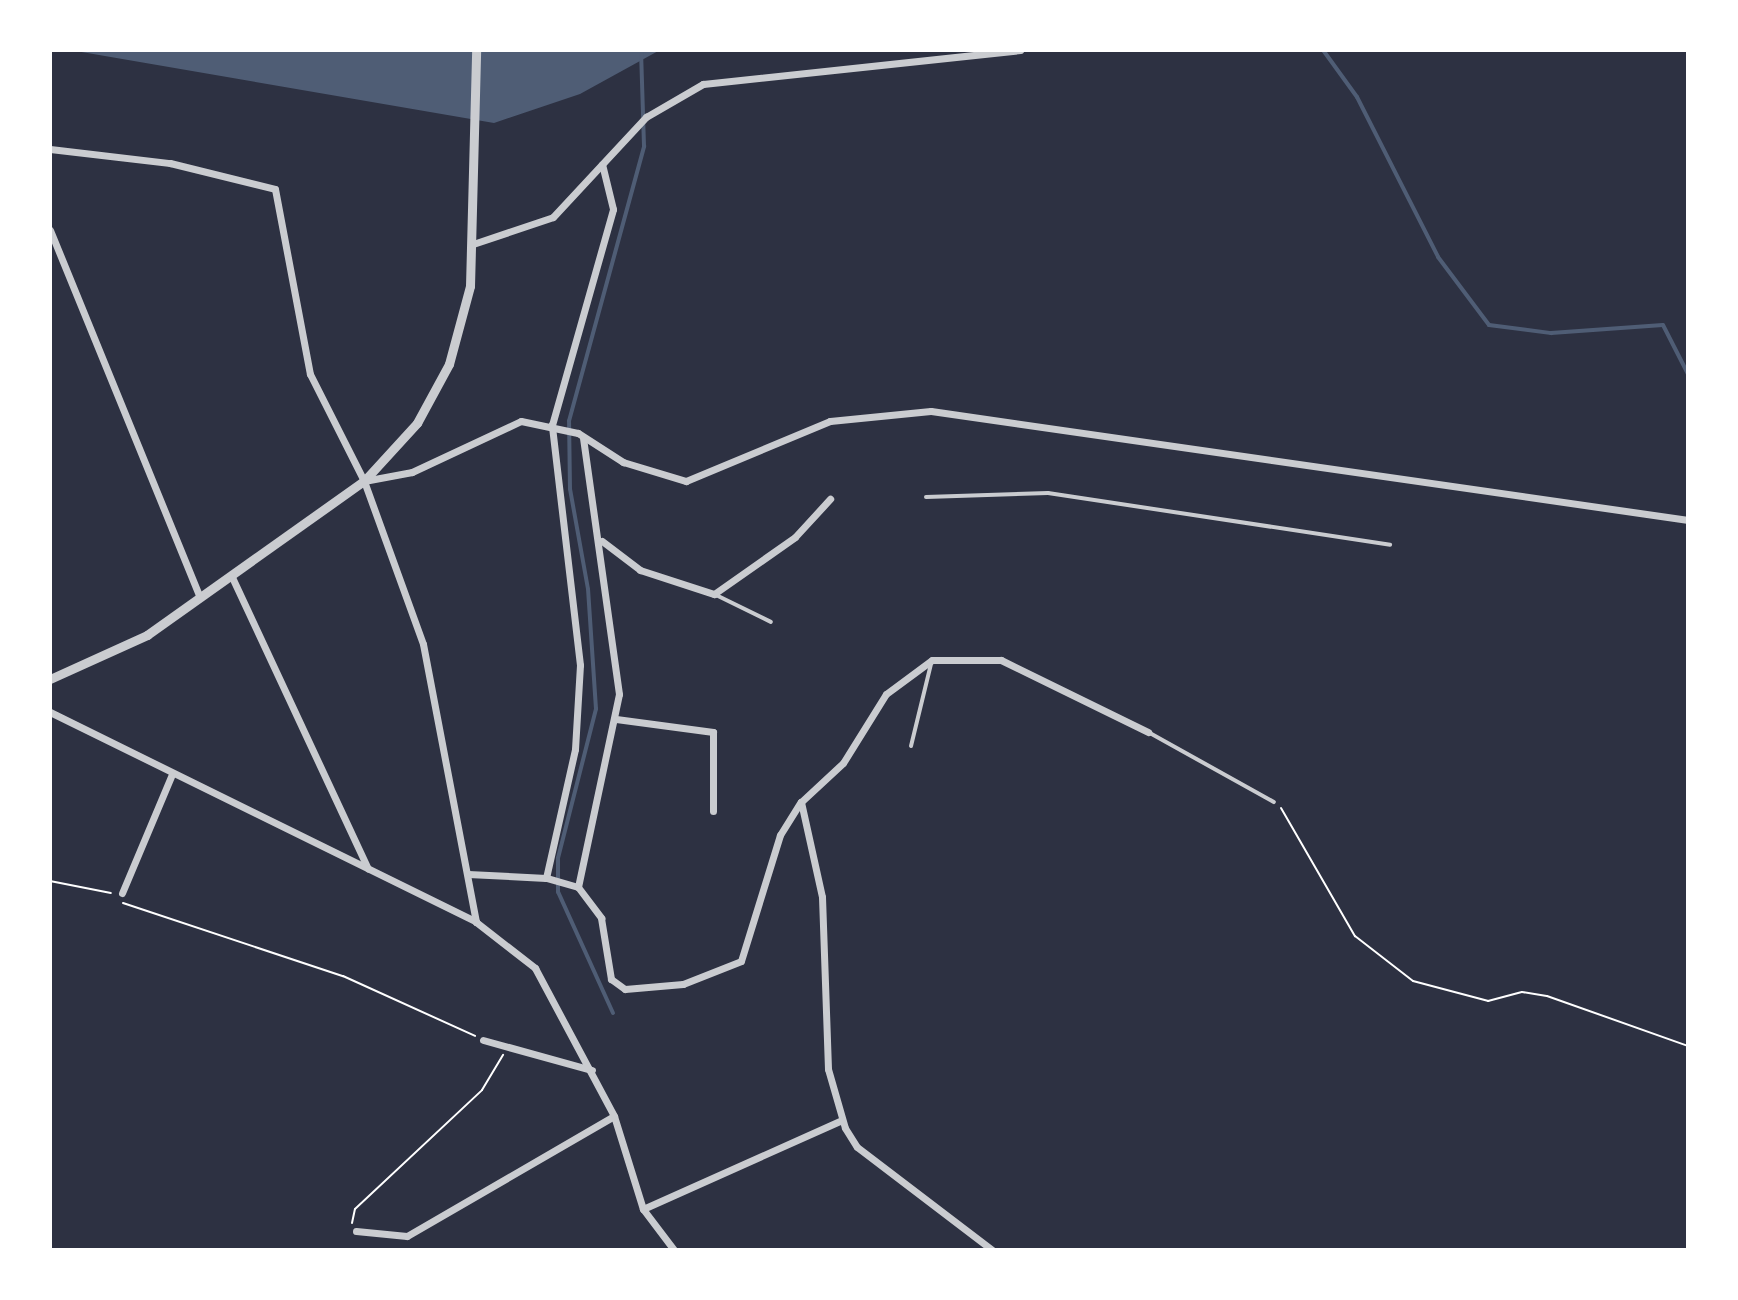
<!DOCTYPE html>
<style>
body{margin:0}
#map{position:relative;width:1738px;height:1300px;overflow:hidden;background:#2d3142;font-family:"PT Serif",serif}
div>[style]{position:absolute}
.water>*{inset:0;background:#4f5d75}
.stream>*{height:4px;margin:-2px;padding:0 2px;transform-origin:2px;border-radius:2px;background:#4f5d75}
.path>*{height:2px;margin:-1px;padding:0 1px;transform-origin:1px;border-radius:1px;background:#fff}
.service>*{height:4px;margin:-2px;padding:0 2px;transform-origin:2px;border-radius:2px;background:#caccd0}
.minor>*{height:7px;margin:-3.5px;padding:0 3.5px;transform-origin:3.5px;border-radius:3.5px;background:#caccd0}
.tertiary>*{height:9px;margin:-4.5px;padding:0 4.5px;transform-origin:4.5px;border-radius:4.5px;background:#caccd0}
span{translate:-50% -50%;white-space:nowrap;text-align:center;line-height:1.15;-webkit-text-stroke:6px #fff;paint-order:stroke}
.frame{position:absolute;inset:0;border:52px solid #fff;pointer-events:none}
</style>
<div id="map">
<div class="water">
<i style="clip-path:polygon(70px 50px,510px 52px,660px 50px,580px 94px,494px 123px)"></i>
</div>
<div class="stream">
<i style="left:1323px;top:50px;width:58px;rotate:54.1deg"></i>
<i style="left:1357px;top:97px;width:179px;rotate:63.1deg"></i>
<i style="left:1438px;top:257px;width:85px;rotate:53.1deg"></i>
<i style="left:1489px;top:325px;width:63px;rotate:7.4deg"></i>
<i style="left:1551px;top:333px;width:112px;rotate:-4.1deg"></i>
<i style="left:1663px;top:325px;width:55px;rotate:63deg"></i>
<i style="left:613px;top:1013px;width:133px;rotate:-114.4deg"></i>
<i style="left:558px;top:892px;width:34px;rotate:-90deg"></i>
<i style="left:558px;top:858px;width:154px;rotate:-75.7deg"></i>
<i style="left:596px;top:709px;width:120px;rotate:-93.8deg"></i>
<i style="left:588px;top:589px;width:102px;rotate:-100.2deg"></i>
<i style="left:570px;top:489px;width:68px;rotate:-90.8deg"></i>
<i style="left:569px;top:421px;width:285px;rotate:-74.7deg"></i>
<i style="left:644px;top:146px;width:96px;rotate:-91.8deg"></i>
</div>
<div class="path">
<i style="left:1281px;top:808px;width:148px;rotate:60deg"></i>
<i style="left:1355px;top:936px;width:73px;rotate:37.8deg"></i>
<i style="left:1413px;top:981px;width:78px;rotate:14.9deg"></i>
<i style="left:1488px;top:1001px;width:35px;rotate:-15deg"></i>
<i style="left:1522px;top:992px;width:25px;rotate:9deg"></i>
<i style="left:1547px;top:996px;width:150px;rotate:19.5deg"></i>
<i style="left:50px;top:881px;width:62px;rotate:11.1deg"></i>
<i style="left:123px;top:903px;width:232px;rotate:18.4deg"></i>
<i style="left:343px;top:976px;width:145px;rotate:24.4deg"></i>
<i style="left:352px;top:1223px;width:14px;rotate:-78deg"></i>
<i style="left:355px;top:1209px;width:174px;rotate:-43.1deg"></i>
<i style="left:482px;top:1090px;width:41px;rotate:-59deg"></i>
</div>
<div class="service">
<i style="left:926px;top:497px;width:122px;rotate:-1.9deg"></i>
<i style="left:1048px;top:493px;width:346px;rotate:8.6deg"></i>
<i style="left:716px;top:595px;width:61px;rotate:26.1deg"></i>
<i style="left:1148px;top:732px;width:144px;rotate:29.1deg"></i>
<i style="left:911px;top:746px;width:89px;rotate:-76.3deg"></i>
</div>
<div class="minor">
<i style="left:50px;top:149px;width:121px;rotate:6.7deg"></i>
<i style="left:170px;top:163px;width:108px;rotate:13.9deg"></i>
<i style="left:275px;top:189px;width:188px;rotate:79.3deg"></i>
<i style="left:310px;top:374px;width:120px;rotate:63.2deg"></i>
<i style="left:364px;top:481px;width:173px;rotate:70.1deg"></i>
<i style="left:423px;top:644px;width:283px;rotate:79.2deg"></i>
<i style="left:50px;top:230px;width:397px;rotate:67.8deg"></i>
<i style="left:473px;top:244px;width:84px;rotate:-18.6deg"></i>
<i style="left:553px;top:217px;width:137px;rotate:-47.1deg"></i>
<i style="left:646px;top:117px;width:66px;rotate:-30.1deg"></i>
<i style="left:703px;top:84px;width:319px;rotate:-6.1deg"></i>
<i style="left:364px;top:481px;width:49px;rotate:-10.6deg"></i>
<i style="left:412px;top:472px;width:120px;rotate:-25.1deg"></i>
<i style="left:521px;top:421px;width:58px;rotate:11.9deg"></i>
<i style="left:578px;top:433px;width:54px;rotate:32.8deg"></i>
<i style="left:623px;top:462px;width:66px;rotate:16.8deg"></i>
<i style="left:686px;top:481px;width:156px;rotate:-22.6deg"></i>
<i style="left:830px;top:421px;width:101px;rotate:-5.7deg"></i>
<i style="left:931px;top:411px;width:765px;rotate:8.19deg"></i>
<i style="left:602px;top:541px;width:48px;rotate:37.3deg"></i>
<i style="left:640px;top:570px;width:78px;rotate:18deg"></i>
<i style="left:714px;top:594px;width:99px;rotate:-35.1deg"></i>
<i style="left:795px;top:537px;width:52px;rotate:-47.4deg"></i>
<i style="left:231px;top:575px;width:324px;rotate:65deg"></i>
<i style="left:50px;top:712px;width:475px;rotate:26.2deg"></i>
<i style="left:476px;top:922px;width:75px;rotate:37.9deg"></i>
<i style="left:535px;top:968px;width:168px;rotate:61.9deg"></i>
<i style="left:614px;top:1116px;width:97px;rotate:72.7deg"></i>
<i style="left:643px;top:1209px;width:51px;rotate:52.9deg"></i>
<i style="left:616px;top:719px;width:98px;rotate:7.6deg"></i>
<i style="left:713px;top:732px;width:79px;rotate:90deg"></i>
<i style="left:801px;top:802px;width:97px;rotate:77.5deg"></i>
<i style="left:822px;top:897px;width:172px;rotate:88deg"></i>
<i style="left:828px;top:1069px;width:61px;rotate:73.9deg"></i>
<i style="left:845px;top:1128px;width:22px;rotate:58deg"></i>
<i style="left:857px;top:1147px;width:170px;rotate:37.3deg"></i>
<i style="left:468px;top:874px;width:78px;rotate:2.9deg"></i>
<i style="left:578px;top:887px;width:39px;rotate:53deg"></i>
<i style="left:601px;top:918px;width:62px;rotate:80.7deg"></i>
<i style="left:611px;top:979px;width:17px;rotate:36deg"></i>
<i style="left:625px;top:989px;width:58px;rotate:-4.9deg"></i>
<i style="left:683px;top:984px;width:62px;rotate:-21.6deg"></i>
<i style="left:741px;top:961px;width:132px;rotate:-72.8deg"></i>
<i style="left:780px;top:835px;width:39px;rotate:-58deg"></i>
<i style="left:801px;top:802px;width:57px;rotate:-42.9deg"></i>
<i style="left:843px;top:763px;width:81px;rotate:-58.1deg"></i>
<i style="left:886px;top:694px;width:57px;rotate:-36.5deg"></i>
<i style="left:932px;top:660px;width:69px"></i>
<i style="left:1001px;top:660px;width:164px;rotate:26.1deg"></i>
<i style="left:578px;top:887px;width:33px;rotate:-164deg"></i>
<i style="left:546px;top:878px;width:132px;rotate:-77.3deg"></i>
<i style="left:575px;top:749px;width:84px;rotate:-86.6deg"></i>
<i style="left:580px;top:665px;width:242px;rotate:-96.7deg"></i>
<i style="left:552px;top:425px;width:224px;rotate:-74.2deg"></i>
<i style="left:613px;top:209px;width:46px;rotate:-103.7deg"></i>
<i style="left:578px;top:887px;width:197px;rotate:-78deg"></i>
<i style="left:619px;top:694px;width:259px;rotate:-98deg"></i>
<i style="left:122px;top:893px;width:129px;rotate:-67.2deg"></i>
<i style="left:483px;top:1040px;width:113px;rotate:15.4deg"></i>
<i style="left:643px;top:1209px;width:218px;rotate:-24.1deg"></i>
<i style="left:356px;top:1231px;width:51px;rotate:5.6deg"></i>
<i style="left:407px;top:1236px;width:239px;rotate:-30.1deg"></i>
</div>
<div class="tertiary">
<i style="left:50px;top:679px;width:107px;rotate:-24.4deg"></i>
<i style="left:147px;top:635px;width:266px;rotate:-35.4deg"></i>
<i style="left:364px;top:481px;width:79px;rotate:-47.6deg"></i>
<i style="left:417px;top:423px;width:67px;rotate:-61.5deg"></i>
<i style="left:449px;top:364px;width:81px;rotate:-74.9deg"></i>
<i style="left:470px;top:286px;width:236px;rotate:-88.5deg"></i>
</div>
<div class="frame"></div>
</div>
